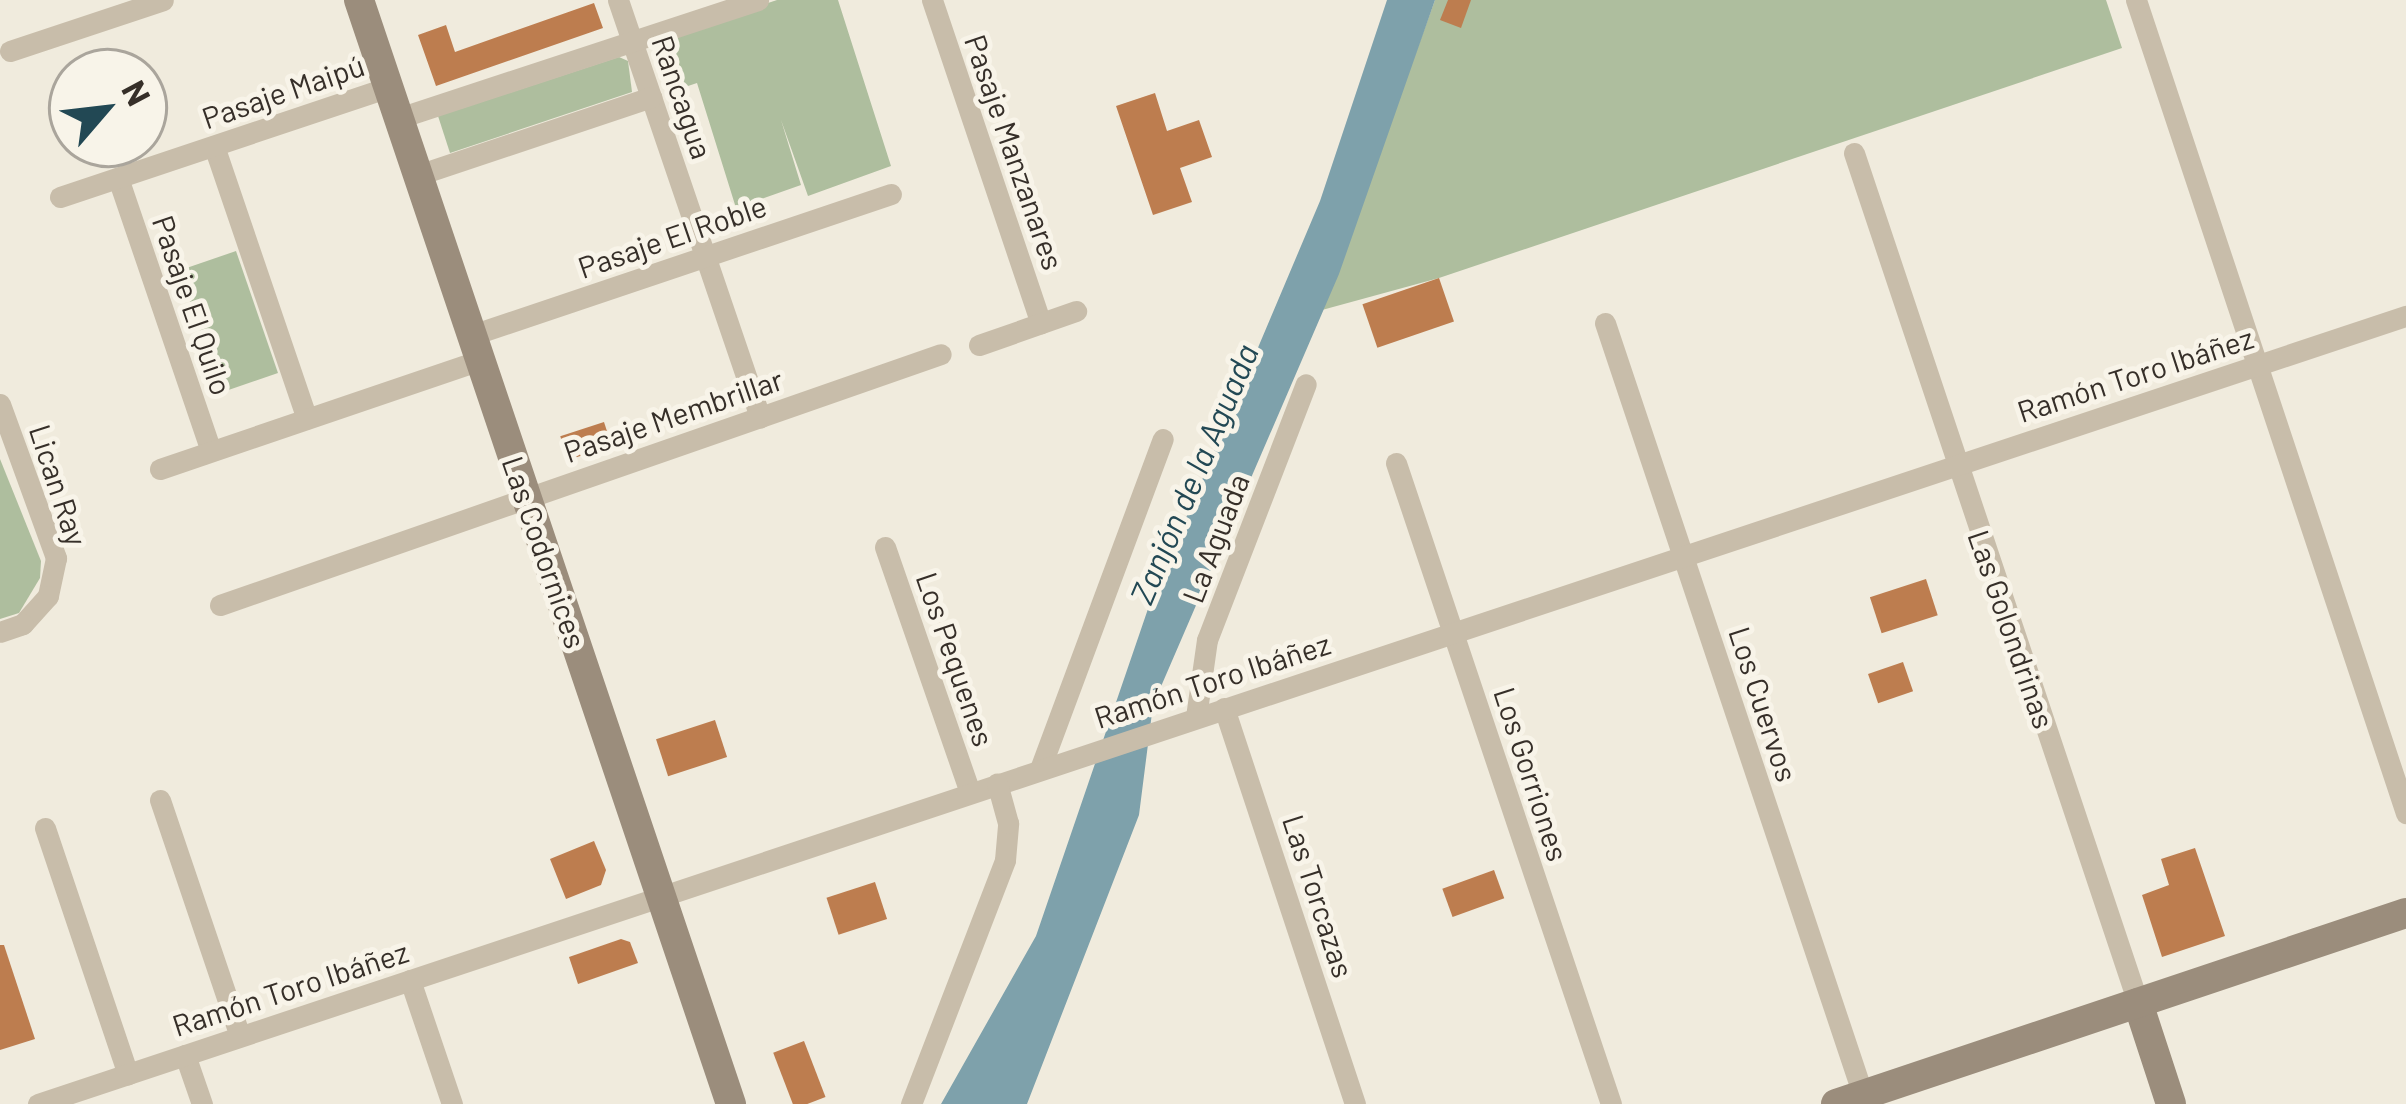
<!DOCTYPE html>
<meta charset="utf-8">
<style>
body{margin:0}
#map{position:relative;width:2406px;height:1104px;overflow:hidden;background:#f0ebdd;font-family:Barlow,sans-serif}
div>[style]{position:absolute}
.green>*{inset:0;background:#aebe9e;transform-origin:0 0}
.water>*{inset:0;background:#7ea1ab}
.building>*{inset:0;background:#bd7d4f;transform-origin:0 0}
.street>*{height:21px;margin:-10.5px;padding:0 10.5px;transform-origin:10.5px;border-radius:10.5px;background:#c8bdaa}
.secondary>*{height:30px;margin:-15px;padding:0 15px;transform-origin:15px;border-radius:15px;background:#9b8d7c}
span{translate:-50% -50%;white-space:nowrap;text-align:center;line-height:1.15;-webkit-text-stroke:10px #f8f4e9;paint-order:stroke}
.street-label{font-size:30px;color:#362f29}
.water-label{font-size:33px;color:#224854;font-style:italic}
.north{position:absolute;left:48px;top:48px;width:120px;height:120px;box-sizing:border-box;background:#f8f4e9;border:3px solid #aaa59c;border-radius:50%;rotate:62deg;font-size:33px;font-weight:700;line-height:48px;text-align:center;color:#362f29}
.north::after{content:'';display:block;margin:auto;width:42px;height:54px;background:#224854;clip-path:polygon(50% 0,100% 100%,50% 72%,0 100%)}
</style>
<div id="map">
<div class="green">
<i style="clip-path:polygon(777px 0,838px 0,891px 166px,808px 196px,781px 120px,801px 185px,736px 208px,697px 83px,673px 91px,656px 41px)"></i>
<i style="clip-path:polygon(1435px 0,2106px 0,2122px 48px,1439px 278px,1322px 310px)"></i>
<i style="clip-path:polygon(619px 57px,628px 61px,632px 92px,450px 153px,438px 116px)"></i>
<i style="left:236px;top:251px;width:129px;height:60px;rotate:71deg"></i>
<i style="clip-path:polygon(0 459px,41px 561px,40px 578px,19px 613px,0 619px)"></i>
</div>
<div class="water">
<i style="clip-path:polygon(1387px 0,1435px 0,1339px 274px,1153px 705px,1139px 815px,1027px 1104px,941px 1104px,1036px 936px,1150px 603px,1320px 201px)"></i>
</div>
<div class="building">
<i style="clip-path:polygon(1448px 0,1471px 0,1461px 28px,1440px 20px)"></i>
<i style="clip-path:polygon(594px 3px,603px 28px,436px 86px,418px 35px,446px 25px,455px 52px)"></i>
<i style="clip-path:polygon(1155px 93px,1167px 131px,1199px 120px,1212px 157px,1180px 168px,1192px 202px,1153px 215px,1116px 106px)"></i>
<i style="left:1439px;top:278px;width:46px;height:81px;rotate:71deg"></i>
<i style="left:604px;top:422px;width:25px;height:46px;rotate:72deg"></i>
<i style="left:1926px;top:579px;width:38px;height:59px;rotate:72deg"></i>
<i style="left:1903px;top:662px;width:31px;height:37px;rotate:71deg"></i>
<i style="left:715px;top:720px;width:39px;height:62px;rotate:72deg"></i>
<i style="clip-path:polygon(594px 841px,606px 870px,601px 885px,566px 899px,550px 859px)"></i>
<i style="clip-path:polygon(2195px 848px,2225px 936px,2162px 957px,2142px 895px,2169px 885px,2161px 859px)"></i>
<i style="left:1494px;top:870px;width:30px;height:55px;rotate:70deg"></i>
<i style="left:875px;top:882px;width:39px;height:51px;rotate:72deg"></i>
<i style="clip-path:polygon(621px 939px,630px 942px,638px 963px,578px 984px,569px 957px)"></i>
<i style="clip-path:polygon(0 945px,4px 945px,35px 1039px,0 1050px)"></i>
<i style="left:804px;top:1041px;width:60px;height:33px;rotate:69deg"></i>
</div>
<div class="street">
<i style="left:618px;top:0;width:441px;rotate:71.2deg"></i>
<i style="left:932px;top:0;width:341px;rotate:71.4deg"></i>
<i style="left:2136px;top:0;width:857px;rotate:71.63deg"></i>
<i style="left:10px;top:51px;width:161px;rotate:-18.4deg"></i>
<i style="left:399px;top:118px;width:378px;rotate:-18.2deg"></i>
<i style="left:214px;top:146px;width:288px;rotate:71.2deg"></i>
<i style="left:1854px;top:153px;width:896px;rotate:71.52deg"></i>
<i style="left:418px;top:175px;width:246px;rotate:-18.5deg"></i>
<i style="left:118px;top:178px;width:288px;rotate:71.2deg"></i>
<i style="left:60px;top:197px;width:346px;rotate:-18.5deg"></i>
<i style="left:1605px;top:323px;width:823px;rotate:71.52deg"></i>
<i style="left:472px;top:335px;width:442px;rotate:-18.6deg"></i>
<i style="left:979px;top:345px;width:103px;rotate:-19.3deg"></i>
<i style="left:0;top:404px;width:164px;rotate:70deg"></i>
<i style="left:56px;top:558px;width:39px;rotate:102deg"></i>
<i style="left:48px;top:596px;width:38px;rotate:132deg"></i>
<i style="left:23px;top:624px;width:24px;rotate:161deg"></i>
<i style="left:1396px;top:463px;width:676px;rotate:71.46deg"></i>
<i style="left:160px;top:469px;width:338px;rotate:-18.8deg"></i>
<i style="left:885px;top:547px;width:259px;rotate:70.9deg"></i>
<i style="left:220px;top:605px;width:763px;rotate:-19.19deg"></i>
<i style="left:1224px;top:708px;width:417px;rotate:71.7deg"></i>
<i style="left:1196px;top:717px;width:78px;rotate:-81.9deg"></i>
<i style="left:1207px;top:640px;width:274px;rotate:-68.9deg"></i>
<i style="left:1040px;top:769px;width:352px;rotate:-69.6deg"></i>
<i style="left:160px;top:800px;width:249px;rotate:71.3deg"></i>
<i style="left:45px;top:828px;width:260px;rotate:71.4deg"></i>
<i style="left:410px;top:980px;width:131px;rotate:71.3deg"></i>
<i style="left:185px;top:1055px;width:52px;rotate:70.9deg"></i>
<i style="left:38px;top:1104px;width:2496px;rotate:-18.41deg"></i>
<i style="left:911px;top:1104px;width:261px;rotate:-68.9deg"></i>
<i style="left:1005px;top:860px;width:37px;rotate:-85deg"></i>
<i style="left:1008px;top:823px;width:41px;rotate:-105.4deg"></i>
</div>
<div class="secondary">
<i style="left:359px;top:0;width:1165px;rotate:71.38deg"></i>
<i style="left:2138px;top:1003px;width:106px;rotate:71.9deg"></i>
<i style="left:1836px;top:1104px;width:601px;rotate:-18.53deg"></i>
</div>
<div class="street-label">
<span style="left:283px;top:91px;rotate:-19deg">Pasaje Maipú</span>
<span style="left:683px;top:97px;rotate:71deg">Rancagua</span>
<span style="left:1015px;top:152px;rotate:71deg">Pasaje Manzanares</span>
<span style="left:672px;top:236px;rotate:-19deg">Pasaje El Roble</span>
<span style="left:193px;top:305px;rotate:71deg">Pasaje El Quilo</span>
<span style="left:2135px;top:374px;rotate:-18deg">Ramón Toro Ibáñez</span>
<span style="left:673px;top:415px;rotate:-19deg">Pasaje Membrillar</span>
<span style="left:59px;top:485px;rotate:72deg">Lican Ray</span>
<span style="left:1215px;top:538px;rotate:-69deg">La Aguada</span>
<span style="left:545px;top:552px;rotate:71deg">Las Codornices</span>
<span style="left:2012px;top:629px;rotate:71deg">Las Golondrinas</span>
<span style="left:956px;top:659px;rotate:71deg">Los Pequenes</span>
<span style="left:1212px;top:680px;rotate:-18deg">Ramón Toro Ibáñez</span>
<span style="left:1764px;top:704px;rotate:72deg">Los Cuervos</span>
<span style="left:1532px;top:774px;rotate:72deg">Los Gorriones</span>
<span style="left:1319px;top:896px;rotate:72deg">Las Torcazas</span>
<span style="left:290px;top:988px;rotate:-18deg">Ramón Toro Ibáñez</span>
</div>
<div class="water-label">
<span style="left:1194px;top:474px;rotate:-67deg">Zanjón de la Aguada</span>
</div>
<div class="north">N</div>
</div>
